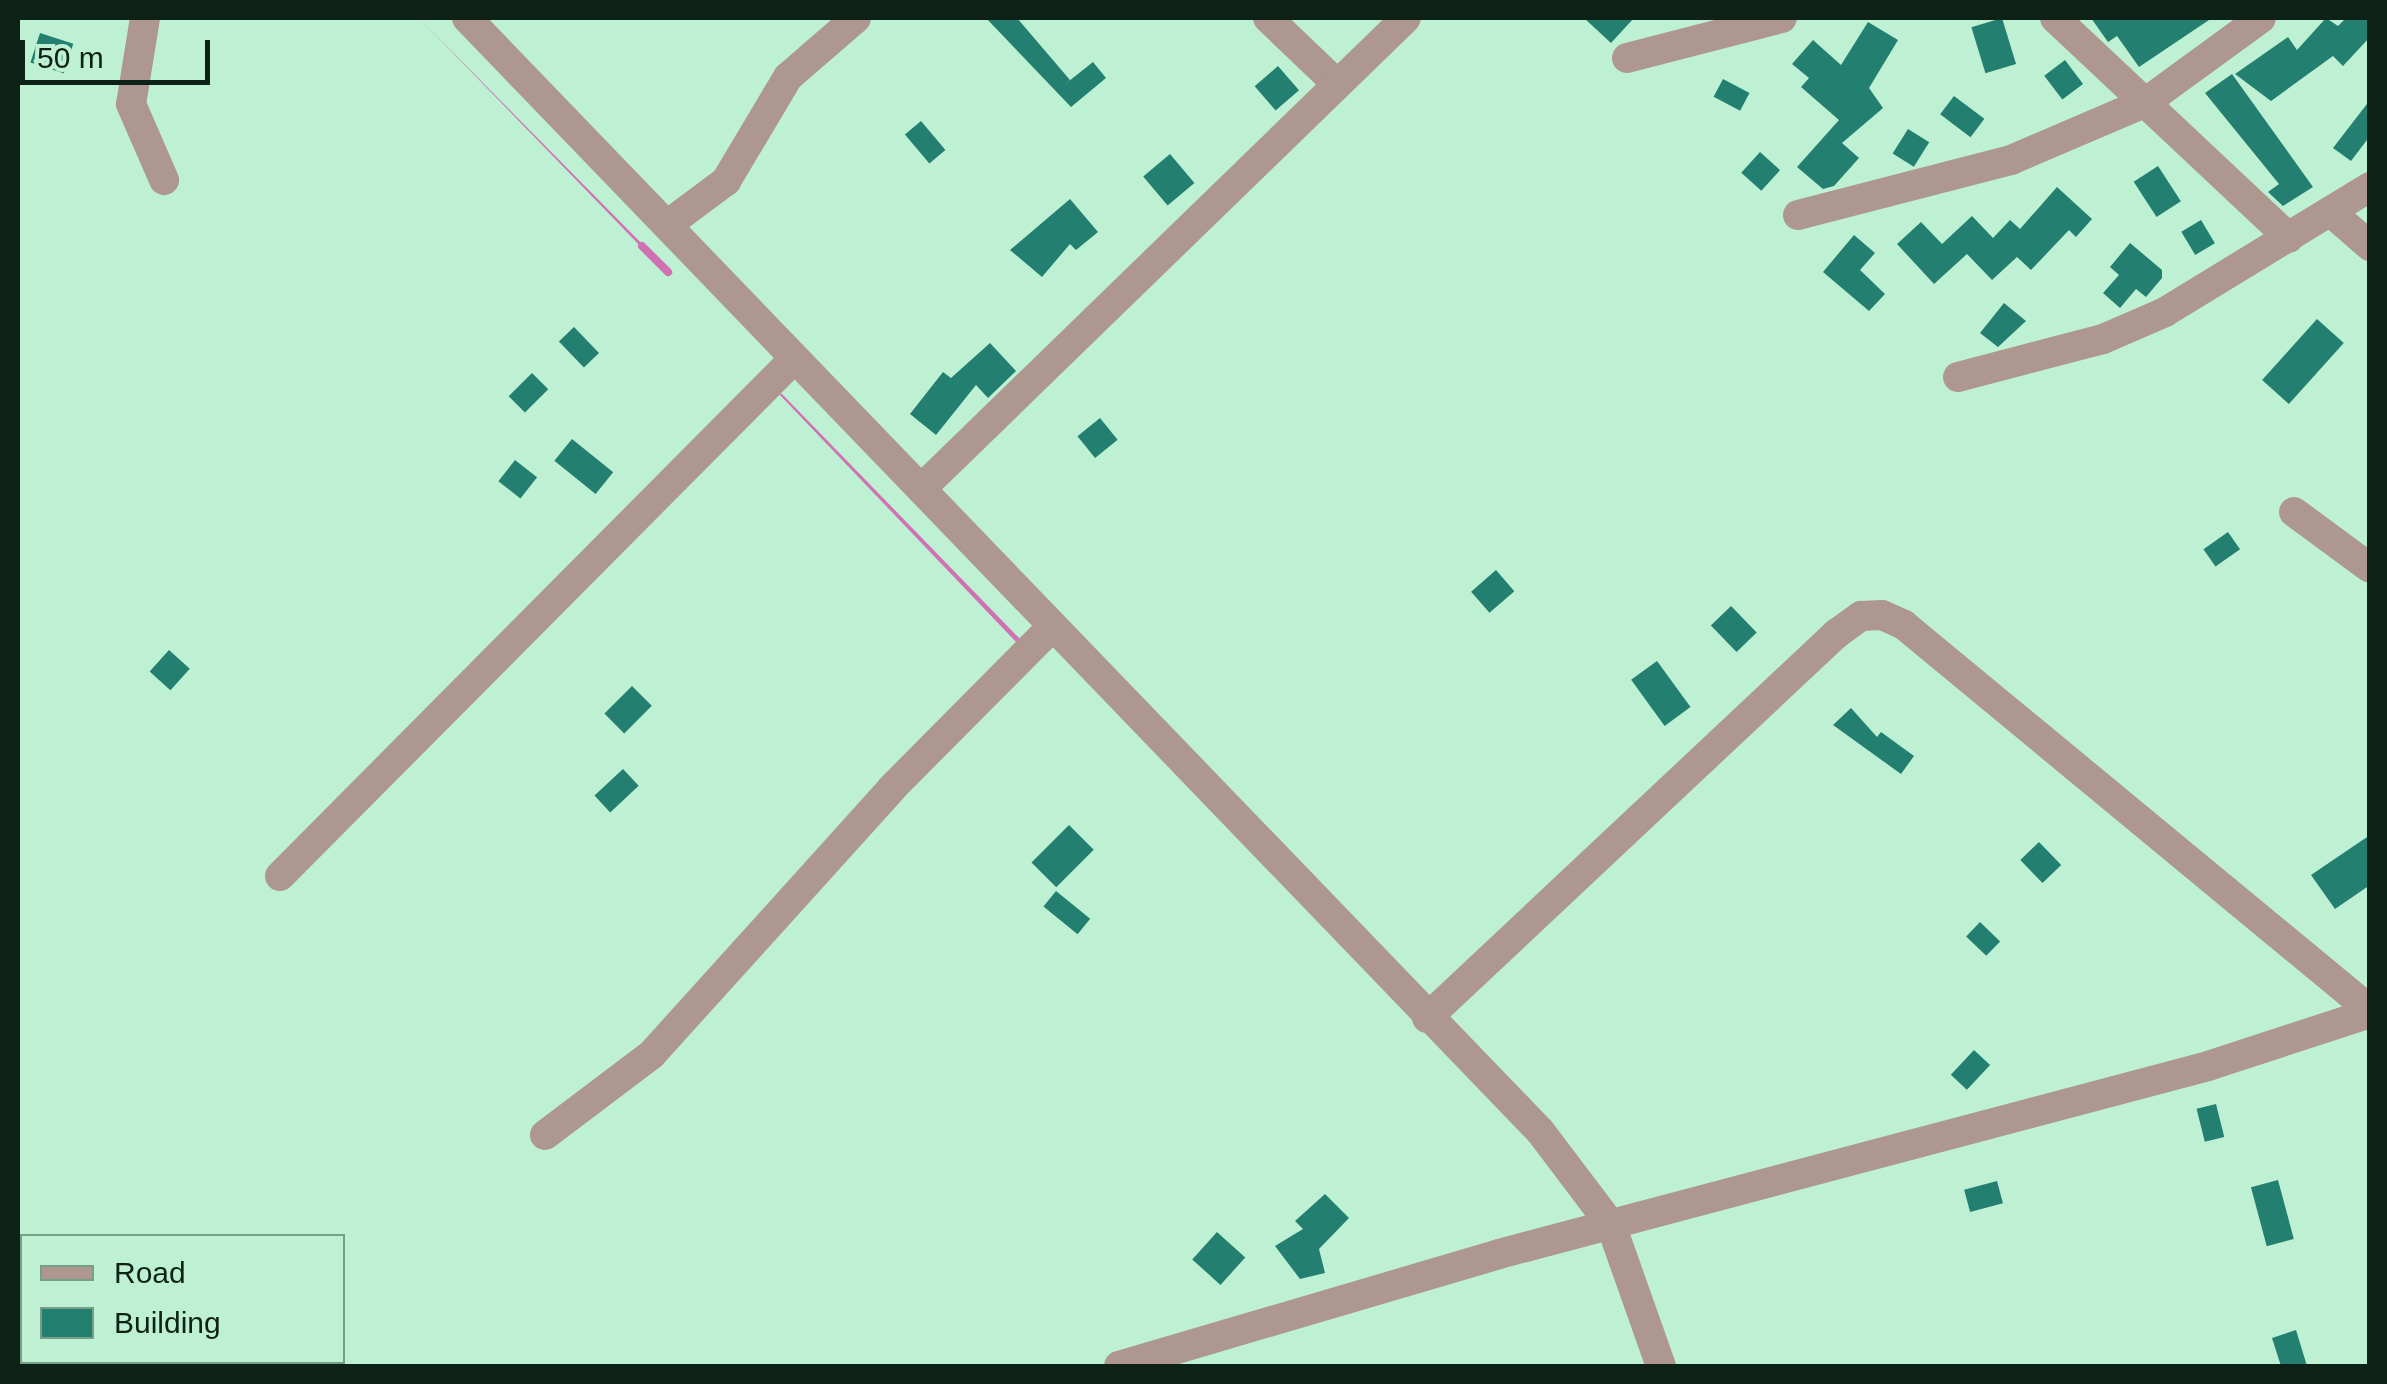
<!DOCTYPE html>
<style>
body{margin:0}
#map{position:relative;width:2387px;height:1384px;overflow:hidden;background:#bef1d3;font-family:Arial,sans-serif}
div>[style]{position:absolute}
.water>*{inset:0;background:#d071b4}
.stream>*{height:8px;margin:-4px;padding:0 4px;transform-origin:4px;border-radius:4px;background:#d071b4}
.building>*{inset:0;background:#237f70;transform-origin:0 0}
.minor>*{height:30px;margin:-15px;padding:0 15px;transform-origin:15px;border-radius:15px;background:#ae978f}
span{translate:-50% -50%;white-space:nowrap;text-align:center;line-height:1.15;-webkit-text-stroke:9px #bef1d3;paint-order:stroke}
.frame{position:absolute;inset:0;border:20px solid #0d2116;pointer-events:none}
.legend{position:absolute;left:20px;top:1234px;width:325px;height:130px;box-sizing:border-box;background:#bef1d3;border:2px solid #779e87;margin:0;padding:12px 18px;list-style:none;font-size:30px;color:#0d2116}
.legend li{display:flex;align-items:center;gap:20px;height:50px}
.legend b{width:50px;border:2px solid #779e87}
.scale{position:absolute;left:20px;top:40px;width:190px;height:45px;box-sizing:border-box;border:5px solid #0d2116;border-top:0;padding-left:12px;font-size:30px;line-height:35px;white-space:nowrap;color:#0d2116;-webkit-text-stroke:8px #bef1d3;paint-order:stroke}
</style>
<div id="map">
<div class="water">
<i style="clip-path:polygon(419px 18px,650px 252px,648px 254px)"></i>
<i style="clip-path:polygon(779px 394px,782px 394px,1022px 641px,1018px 644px)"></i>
</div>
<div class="stream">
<i style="left:642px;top:246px;width:37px;rotate:45deg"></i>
</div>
<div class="building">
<i style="clip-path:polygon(986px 18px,1017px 18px,1070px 80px,1064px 85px,1093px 62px,1106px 78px,1071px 107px)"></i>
<i style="clip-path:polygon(1584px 18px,1634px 18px,1611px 43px)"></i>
<i style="left:2002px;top:18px;width:48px;height:32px;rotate:73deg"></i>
<i style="clip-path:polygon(2091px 18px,2212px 18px,2139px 67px,2117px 36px,2108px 42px)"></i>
<i style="clip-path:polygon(2326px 18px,2338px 26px,2346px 18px,2370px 18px,2370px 37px,2343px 66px,2333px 56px,2271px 101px,2235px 74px,2288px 37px,2297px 50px)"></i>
<i style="clip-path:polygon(1868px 22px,1898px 40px,1869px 88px,1883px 108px,1842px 143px,1859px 158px,1834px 186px,1823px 189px,1797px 167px,1839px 120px,1801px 87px,1809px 78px,1792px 64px,1813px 40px,1841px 65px)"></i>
<i style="left:40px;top:33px;width:35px;height:31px;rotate:18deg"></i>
<i style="left:2065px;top:60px;width:30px;height:26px;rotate:53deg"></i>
<i style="left:1278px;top:66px;width:32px;height:31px;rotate:49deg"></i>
<i style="clip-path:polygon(2232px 74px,2313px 187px,2283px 206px,2268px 192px,2279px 184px,2205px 93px)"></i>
<i style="left:1723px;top:79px;width:30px;height:20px;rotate:28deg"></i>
<i style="left:1954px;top:96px;width:38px;height:23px;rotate:37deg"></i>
<i style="clip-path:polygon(2370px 100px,2370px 136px,2351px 161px,2333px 148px)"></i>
<i style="left:921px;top:121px;width:38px;height:21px;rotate:50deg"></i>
<i style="left:1908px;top:129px;width:25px;height:29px;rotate:32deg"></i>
<i style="left:1760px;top:152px;width:27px;height:28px;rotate:42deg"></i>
<i style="left:1170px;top:154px;width:38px;height:35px;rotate:50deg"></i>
<i style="left:2158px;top:166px;width:42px;height:29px;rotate:57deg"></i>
<i style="clip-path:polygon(2057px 187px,2092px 219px,2076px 237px,2069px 230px,2031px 270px,2017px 257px,1992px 280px,1967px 254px,1934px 284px,1897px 244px,1921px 222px,1942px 244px,1972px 216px,1993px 238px,2010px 220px,2020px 229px)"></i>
<i style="clip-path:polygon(1070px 199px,1098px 232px,1076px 250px,1070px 244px,1042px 277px,1010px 250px)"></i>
<i style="left:2201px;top:220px;width:27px;height:23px;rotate:59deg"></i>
<i style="clip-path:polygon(1854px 235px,1875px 253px,1860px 270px,1885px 294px,1869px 311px,1823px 272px)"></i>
<i style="clip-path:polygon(2130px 243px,2162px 270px,2162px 278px,2146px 297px,2136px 289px,2120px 308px,2103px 293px,2119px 275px,2110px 267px)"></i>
<i style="clip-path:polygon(2004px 303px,2026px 321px,1998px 347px,1980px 333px)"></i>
<i style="left:2317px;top:319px;width:36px;height:82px;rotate:42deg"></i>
<i style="left:574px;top:327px;width:36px;height:21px;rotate:46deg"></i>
<i style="clip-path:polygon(990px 343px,1016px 371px,988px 398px,976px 385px,936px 435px,910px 414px,943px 372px,951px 378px)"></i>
<i style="left:532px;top:373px;width:23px;height:33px;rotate:45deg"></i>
<i style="left:1100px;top:418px;width:28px;height:29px;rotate:51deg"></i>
<i style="left:572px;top:439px;width:53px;height:28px;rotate:39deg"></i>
<i style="left:515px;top:460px;width:28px;height:27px;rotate:38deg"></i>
<i style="left:2228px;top:532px;width:21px;height:30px;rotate:55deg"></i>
<i style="left:1496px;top:570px;width:28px;height:33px;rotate:49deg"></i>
<i style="left:1731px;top:606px;width:37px;height:28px;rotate:46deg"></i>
<i style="left:169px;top:650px;width:28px;height:29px;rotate:42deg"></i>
<i style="left:1657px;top:661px;width:57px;height:32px;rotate:54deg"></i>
<i style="left:632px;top:686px;width:28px;height:39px;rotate:45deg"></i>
<i style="clip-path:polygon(1851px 708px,1877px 737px,1881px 732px,1914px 756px,1901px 774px,1833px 725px)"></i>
<i style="left:623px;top:769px;width:23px;height:39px;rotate:47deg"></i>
<i style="left:1069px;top:825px;width:35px;height:53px;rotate:45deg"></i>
<i style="clip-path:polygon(2370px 835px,2370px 885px,2335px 909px,2311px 875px)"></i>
<i style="left:2039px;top:842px;width:32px;height:26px;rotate:46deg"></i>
<i style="left:1056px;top:891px;width:44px;height:20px;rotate:39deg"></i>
<i style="left:1980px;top:922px;width:28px;height:20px;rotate:44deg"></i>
<i style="left:1974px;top:1050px;width:22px;height:34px;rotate:43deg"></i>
<i style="left:2216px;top:1104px;width:34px;height:20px;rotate:76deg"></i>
<i style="left:2278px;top:1180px;width:61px;height:28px;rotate:75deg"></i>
<i style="left:1997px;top:1181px;width:23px;height:34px;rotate:75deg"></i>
<i style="clip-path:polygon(1325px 1194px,1349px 1218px,1319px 1249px,1325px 1273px,1300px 1279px,1275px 1246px,1303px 1229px,1295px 1221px)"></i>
<i style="left:1217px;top:1232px;width:38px;height:37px;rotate:42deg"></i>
<i style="clip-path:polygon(2296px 1330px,2307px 1366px,2281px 1366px,2272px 1338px)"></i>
</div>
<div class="minor">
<i style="left:145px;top:18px;width:87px;rotate:99.2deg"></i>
<i style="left:131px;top:104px;width:83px;rotate:66.5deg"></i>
<i style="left:467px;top:18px;width:1546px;rotate:46.05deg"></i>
<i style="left:1540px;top:1131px;width:118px;rotate:52.9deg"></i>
<i style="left:1611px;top:1225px;width:150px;rotate:70.5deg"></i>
<i style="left:1268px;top:18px;width:93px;rotate:43.7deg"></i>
<i style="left:2055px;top:18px;width:321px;rotate:43.2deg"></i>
<i style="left:1627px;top:58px;width:160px;rotate:-14.5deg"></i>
<i style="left:2333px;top:214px;width:49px;rotate:40.9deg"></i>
<i style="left:1798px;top:215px;width:220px;rotate:-14.5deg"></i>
<i style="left:2011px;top:160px;width:147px;rotate:-23.2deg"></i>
<i style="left:2146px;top:102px;width:142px;rotate:-36.1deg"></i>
<i style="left:667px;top:225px;width:74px;rotate:-36.7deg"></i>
<i style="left:726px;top:181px;width:121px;rotate:-59.2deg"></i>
<i style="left:788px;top:77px;width:90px;rotate:-40.9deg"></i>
<i style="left:1958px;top:377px;width:150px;rotate:-14.7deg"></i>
<i style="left:2103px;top:339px;width:68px;rotate:-23.5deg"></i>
<i style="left:2165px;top:312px;width:240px;rotate:-31.4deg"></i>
<i style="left:923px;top:487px;width:673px;rotate:-44.16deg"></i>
<i style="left:2294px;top:512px;width:94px;rotate:36.4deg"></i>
<i style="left:280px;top:876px;width:729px;rotate:-45.17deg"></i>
<i style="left:1427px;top:1018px;width:561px;rotate:-43.19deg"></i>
<i style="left:1836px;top:634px;width:31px;rotate:-36deg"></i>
<i style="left:1861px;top:616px;width:21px;rotate:-3deg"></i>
<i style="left:1882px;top:615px;width:24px;rotate:24deg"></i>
<i style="left:1904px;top:625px;width:604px;rotate:39.56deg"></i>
<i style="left:545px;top:1135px;width:134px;rotate:-37.1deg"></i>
<i style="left:652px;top:1054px;width:358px;rotate:-47.9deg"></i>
<i style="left:892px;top:788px;width:224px;rotate:-45.2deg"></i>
<i style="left:1119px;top:1366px;width:396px;rotate:-16.4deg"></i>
<i style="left:1499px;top:1254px;width:734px;rotate:-14.85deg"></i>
<i style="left:2208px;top:1066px;width:170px;rotate:-18.1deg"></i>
</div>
<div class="frame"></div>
<ul class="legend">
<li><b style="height:12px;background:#ae978f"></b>Road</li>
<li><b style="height:28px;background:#237f70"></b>Building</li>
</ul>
<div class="scale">50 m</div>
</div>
